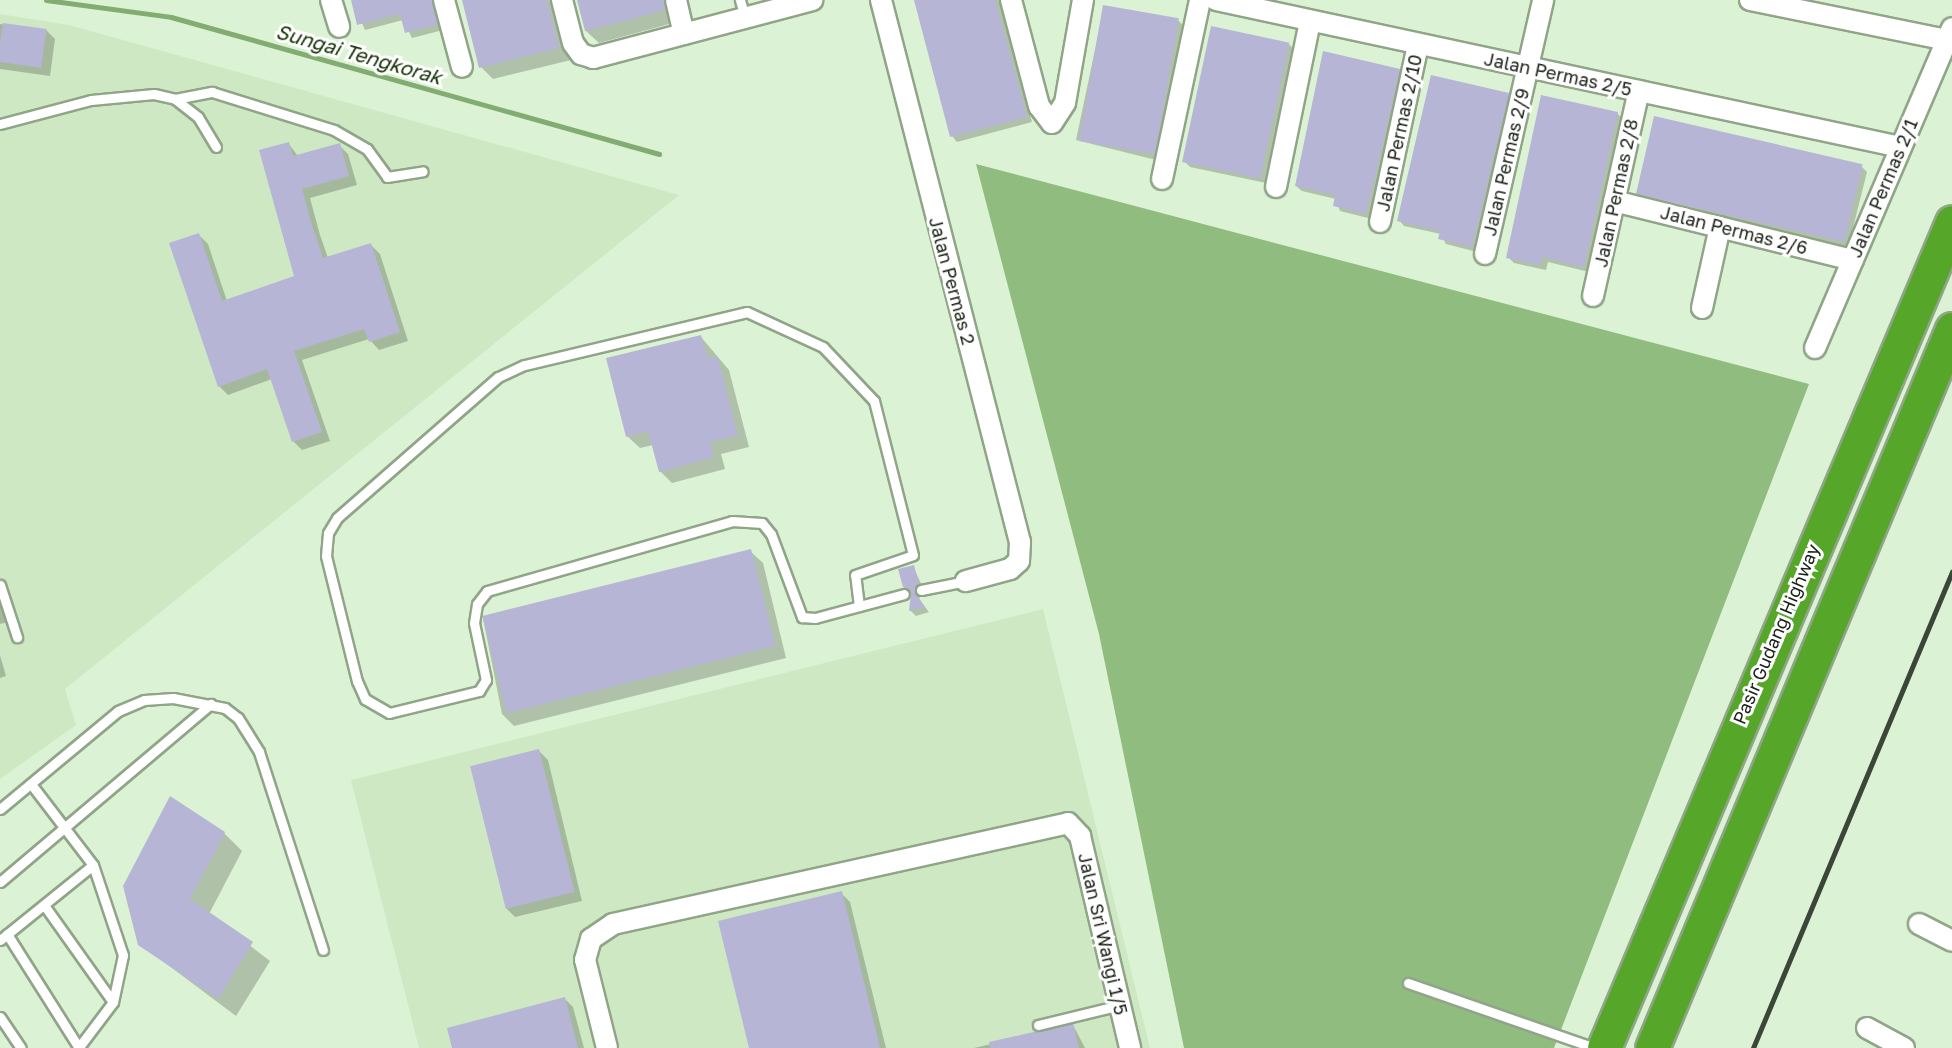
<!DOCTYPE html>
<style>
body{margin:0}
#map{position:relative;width:1952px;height:1048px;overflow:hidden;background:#dcf2d4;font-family:"Golos Text",sans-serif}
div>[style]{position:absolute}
.built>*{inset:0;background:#cee8c4}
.forest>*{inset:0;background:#91bc7f}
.shadow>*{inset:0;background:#0003}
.stream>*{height:5px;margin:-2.5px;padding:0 2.5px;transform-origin:2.5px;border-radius:2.5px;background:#82ac71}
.building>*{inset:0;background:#b7b5d6;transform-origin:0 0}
.roads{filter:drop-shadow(2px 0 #90a588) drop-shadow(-2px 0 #90a588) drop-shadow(0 2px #90a588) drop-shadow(0 -2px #90a588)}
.lane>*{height:9px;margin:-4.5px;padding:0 4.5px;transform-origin:4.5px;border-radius:4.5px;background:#fff}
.street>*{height:20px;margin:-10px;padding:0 10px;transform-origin:10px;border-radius:10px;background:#fff}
.highway>*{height:33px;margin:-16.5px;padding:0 16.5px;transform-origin:16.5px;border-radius:16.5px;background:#56a62a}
.rail>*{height:4.5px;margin:-2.25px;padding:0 2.25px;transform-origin:2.25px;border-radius:2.25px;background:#3c4638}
span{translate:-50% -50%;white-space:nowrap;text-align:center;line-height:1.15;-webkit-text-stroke:6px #fff;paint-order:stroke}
.street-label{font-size:18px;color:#192016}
.water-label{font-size:20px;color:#153106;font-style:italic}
</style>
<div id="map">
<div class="built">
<i style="clip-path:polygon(0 14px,69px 25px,679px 195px,65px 689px,76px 725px,0 779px)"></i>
<i style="clip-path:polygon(1043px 609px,1150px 1048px,419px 1048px,351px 780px)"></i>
</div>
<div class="forest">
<i style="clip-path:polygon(976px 164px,1809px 384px,1554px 1048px,1184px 1048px,1099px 634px)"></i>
</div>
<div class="shadow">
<i style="clip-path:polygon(352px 0,434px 0,443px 30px,412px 38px,403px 20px,365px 30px)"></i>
<i style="clip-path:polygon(463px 0,555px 0,571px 60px,493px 79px,481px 67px)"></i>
<i style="clip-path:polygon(579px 0,672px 0,677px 22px,599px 43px,586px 31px)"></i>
<i style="clip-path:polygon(915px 0,999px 0,1032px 122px,957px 142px,952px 136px)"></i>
<i style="clip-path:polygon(1104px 7px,1179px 21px,1184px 27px,1156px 160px,1076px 140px)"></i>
<i style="clip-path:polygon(0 24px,46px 30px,55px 39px,50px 76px,0 69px)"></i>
<i style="clip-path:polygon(1289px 44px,1294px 50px,1266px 183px,1190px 167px,1184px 161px)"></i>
<i style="clip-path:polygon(1400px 70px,1405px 76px,1372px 219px,1340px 211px,1336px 199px,1302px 191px,1296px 186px)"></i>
<i style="clip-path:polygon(1508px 94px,1514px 100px,1477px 252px,1446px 244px,1441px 234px,1404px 226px,1399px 220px)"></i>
<i style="clip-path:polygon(1617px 113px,1623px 119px,1589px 272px,1548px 262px,1546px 270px,1514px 263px,1508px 257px)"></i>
<i style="clip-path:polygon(288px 143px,298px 156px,339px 145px,348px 154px,357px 185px,310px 198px,320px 235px,328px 258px,371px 245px,380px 254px,408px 341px,379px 350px,369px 339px,302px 360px,330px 441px,302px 450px,293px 441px,272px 379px,228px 395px,219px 386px,199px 235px,208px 244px,227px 301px,296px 277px)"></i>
<i style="clip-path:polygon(1861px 166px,1867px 172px,1848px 248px,1636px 193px)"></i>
<i style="clip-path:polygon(701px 337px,729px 370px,749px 447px,721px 454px,725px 469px,672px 483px,660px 471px,653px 445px,640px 448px,627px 436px)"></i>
<i style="clip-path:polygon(750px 551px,763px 563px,786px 658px,514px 726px,502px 714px,483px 618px)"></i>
<i style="clip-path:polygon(913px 566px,924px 590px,919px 599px,929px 612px,916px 616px,910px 610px,912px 594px,904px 587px)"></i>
<i style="clip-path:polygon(0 597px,8px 622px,0 624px)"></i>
<i style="clip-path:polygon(0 655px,6px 676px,0 678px)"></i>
<i style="clip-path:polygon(539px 751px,548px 760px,582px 901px,515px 917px,506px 908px)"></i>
<i style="clip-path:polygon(224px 833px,242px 851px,209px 914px,270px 961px,236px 1016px,140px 944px)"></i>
<i style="clip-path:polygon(841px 893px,850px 902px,886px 1048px,751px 1048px)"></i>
<i style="clip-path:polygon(564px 998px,573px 1007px,584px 1048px,454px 1048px)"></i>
<i style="clip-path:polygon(1073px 1025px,1085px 1048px,974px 1048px)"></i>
</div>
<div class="stream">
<i style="left:46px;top:0;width:126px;rotate:7.7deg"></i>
<i style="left:171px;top:17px;width:507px;rotate:15.68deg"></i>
</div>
<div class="building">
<i style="clip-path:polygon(351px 0,432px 0,438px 24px,405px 33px,400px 14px,357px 25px)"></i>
<i style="clip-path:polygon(462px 0,547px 0,559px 48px,479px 68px)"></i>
<i style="clip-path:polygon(577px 0,664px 0,666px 10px,585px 31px)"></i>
<i style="clip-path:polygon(914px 0,995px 0,1027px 117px,950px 137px)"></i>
<i style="left:1103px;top:5px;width:77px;height:138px;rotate:10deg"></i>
<i style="left:3px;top:23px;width:44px;height:39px;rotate:8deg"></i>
<i style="left:1211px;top:26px;width:80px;height:139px;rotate:12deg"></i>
<i style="clip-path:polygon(1323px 51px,1400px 69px,1366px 214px,1333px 206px,1335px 195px,1295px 186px)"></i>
<i style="clip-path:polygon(1431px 75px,1509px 93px,1472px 247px,1438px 239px,1440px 231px,1397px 221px)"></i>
<i style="clip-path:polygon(1541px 95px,1618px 112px,1584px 267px,1542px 257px,1540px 265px,1506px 258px)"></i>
<i style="left:1654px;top:116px;width:214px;height:80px;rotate:13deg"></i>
<i style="clip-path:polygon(289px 142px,293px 156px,340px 143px,349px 176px,302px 189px,312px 225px,323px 258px,371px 243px,400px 332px,369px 342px,364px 329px,294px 351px,322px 432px,292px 442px,267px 369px,218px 387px,169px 243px,199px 233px,222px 301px,294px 276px,259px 150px)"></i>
<i style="clip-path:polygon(701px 335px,708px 359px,717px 356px,738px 435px,710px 442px,714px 457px,659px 472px,648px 431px,626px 437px,606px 358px)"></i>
<i style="left:751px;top:549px;width:100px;height:277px;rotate:76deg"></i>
<i style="clip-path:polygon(914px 565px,919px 584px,915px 592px,925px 607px,909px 611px,911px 593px,903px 587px,898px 569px)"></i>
<i style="left:539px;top:749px;width:147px;height:71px;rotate:76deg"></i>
<i style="clip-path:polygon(170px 796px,225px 832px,190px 899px,253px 942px,218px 999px,138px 945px,123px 886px)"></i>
<i style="clip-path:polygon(842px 891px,880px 1048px,749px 1048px,718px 921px)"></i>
<i style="clip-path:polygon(565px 997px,578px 1048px,452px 1048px,447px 1028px)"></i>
<i style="clip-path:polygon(1073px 1023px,1079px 1048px,990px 1048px,989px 1042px)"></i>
</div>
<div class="roads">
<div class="lane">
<i style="left:740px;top:0;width:19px;rotate:74deg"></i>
<i style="left:175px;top:99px;width:38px;rotate:-11deg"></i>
<i style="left:212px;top:92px;width:128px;rotate:17.3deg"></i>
<i style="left:334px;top:130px;width:38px;rotate:30deg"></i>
<i style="left:367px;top:149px;width:34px;rotate:54deg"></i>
<i style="left:387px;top:177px;width:36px;rotate:-9deg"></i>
<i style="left:0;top:124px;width:94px;rotate:-14.8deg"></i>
<i style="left:91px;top:100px;width:63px;rotate:-5.4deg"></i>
<i style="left:154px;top:94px;width:22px;rotate:13deg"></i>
<i style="left:175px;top:99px;width:29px;rotate:38deg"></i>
<i style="left:198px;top:117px;width:35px;rotate:59deg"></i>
<i style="left:0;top:585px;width:55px;rotate:71.9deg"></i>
<i style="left:921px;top:590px;width:46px;rotate:-11.3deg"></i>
<i style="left:859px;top:606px;width:31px;rotate:-97deg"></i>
<i style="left:855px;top:575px;width:61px;rotate:-19deg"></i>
<i style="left:913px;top:555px;width:159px;rotate:-104.2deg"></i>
<i style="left:874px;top:401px;width:74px;rotate:-133.4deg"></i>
<i style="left:823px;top:347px;width:84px;rotate:-155.3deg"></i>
<i style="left:747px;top:312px;width:229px;rotate:166.6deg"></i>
<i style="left:524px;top:365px;width:29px;rotate:155deg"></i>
<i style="left:498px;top:377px;width:214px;rotate:138.8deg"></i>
<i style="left:337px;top:518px;width:17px;rotate:121deg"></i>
<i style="left:328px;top:533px;width:23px;rotate:95deg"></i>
<i style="left:326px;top:556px;width:129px;rotate:76.1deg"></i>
<i style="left:357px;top:681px;width:20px;rotate:66deg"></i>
<i style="left:365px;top:699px;width:28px;rotate:30deg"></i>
<i style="left:389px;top:713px;width:93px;rotate:-13.7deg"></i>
<i style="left:479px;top:691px;width:13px;rotate:-58deg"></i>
<i style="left:486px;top:680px;width:58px;rotate:-101.9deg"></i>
<i style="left:474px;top:623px;width:19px;rotate:-81deg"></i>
<i style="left:477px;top:604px;width:16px;rotate:-52deg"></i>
<i style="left:487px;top:591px;width:255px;rotate:-15.9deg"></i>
<i style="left:732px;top:521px;width:30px;rotate:4deg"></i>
<i style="left:762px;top:523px;width:14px;rotate:51deg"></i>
<i style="left:771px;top:534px;width:89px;rotate:69.5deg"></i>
<i style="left:802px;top:617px;width:13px;rotate:4deg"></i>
<i style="left:815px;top:618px;width:92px;rotate:-15.1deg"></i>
<i style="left:31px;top:784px;width:102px;rotate:52.6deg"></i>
<i style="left:93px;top:865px;width:95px;rotate:71.6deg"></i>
<i style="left:123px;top:955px;width:48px;rotate:102deg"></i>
<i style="left:113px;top:1002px;width:56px;rotate:127.1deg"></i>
<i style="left:0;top:809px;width:153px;rotate:-39.7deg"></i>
<i style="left:118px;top:711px;width:28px;rotate:-23deg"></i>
<i style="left:144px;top:700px;width:29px;rotate:-4deg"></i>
<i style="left:173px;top:698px;width:53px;rotate:10.9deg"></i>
<i style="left:225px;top:708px;width:16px;rotate:38deg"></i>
<i style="left:238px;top:718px;width:40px;rotate:58deg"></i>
<i style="left:259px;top:752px;width:208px;rotate:72.1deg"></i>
<i style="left:0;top:882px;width:276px;rotate:-40.2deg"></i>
<i style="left:44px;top:905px;width:119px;rotate:54.6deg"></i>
<i style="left:7px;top:934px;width:135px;rotate:57.7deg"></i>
<i style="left:0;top:940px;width:119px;rotate:-38.9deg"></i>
<i style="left:1408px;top:983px;width:198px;rotate:19.2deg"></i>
<i style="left:0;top:1017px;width:37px;rotate:56deg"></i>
<i style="left:1038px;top:1025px;width:84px;rotate:-13.7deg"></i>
</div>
<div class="street">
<i style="left:331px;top:0;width:28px;rotate:73deg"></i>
<i style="left:444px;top:0;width:69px;rotate:75deg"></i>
<i style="left:562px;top:0;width:44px;rotate:75.7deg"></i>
<i style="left:573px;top:43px;width:14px;rotate:54deg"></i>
<i style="left:581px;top:54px;width:13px;rotate:18deg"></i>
<i style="left:593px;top:58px;width:227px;rotate:-14.8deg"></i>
<i style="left:676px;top:0;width:35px;rotate:77deg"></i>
<i style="left:881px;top:0;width:560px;rotate:75.62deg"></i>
<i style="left:1020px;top:542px;width:19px;rotate:93deg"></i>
<i style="left:1019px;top:561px;width:12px;rotate:138deg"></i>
<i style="left:1010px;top:569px;width:46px;rotate:164.7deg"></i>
<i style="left:1011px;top:0;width:110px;rotate:75.2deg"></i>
<i style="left:1039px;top:106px;width:21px;rotate:53deg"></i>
<i style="left:1052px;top:123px;width:24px;rotate:-57deg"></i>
<i style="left:1065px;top:103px;width:105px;rotate:-80.1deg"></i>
<i style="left:1216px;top:0;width:700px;rotate:12.13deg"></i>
<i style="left:1750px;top:0;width:201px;rotate:11.5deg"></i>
<i style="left:1162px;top:179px;width:183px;rotate:-78deg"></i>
<i style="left:1276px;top:187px;width:169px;rotate:-78.4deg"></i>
<i style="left:1614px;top:201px;width:246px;rotate:13.9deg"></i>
<i style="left:1380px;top:222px;width:181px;rotate:-77.9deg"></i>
<i style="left:1485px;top:254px;width:261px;rotate:-77.1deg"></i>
<i style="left:1593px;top:296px;width:210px;rotate:-77.4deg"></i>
<i style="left:1702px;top:308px;width:83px;rotate:-77.5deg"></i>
<i style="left:1815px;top:348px;width:348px;rotate:-66.8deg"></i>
<i style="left:1919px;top:924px;width:37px;rotate:27deg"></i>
<i style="left:1867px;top:1028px;width:42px;rotate:28.4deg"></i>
<i style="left:607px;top:1048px;width:91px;rotate:-104deg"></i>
<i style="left:585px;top:960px;width:22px;rotate:-74deg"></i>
<i style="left:591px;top:939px;width:27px;rotate:-34deg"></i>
<i style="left:613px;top:924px;width:466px;rotate:-12.5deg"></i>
<i style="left:1068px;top:823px;width:18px;rotate:47deg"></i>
<i style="left:1080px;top:836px;width:218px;rotate:76.7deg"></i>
</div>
<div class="highway">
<i style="left:1604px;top:1048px;width:896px;rotate:-67.15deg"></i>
<i style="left:1652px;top:1048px;width:779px;rotate:-67.35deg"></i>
</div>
</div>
<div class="rail">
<i style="left:1753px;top:1048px;width:516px;rotate:-67.31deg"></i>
</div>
<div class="street-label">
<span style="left:1558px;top:74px;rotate:12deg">Jalan Permas 2/5</span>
<span style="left:1399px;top:133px;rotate:-78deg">Jalan Permas 2/10</span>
<span style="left:1506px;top:162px;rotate:-77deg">Jalan Permas 2/9</span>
<span style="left:1883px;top:188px;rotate:-67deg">Jalan Permas 2/1</span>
<span style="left:1616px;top:193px;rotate:-78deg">Jalan Permas 2/8</span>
<span style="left:1734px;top:230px;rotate:14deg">Jalan Permas 2/6</span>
<span style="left:952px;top:281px;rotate:75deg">Jalan Permas 2</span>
<span style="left:1776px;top:634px;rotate:-67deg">Pasir Gudang Highway</span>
<span style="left:1103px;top:934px;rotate:77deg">Jalan Sri Wangi 1/5</span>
</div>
<div class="water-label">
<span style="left:359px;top:54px;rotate:16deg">Sungai Tengkorak</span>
</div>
</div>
